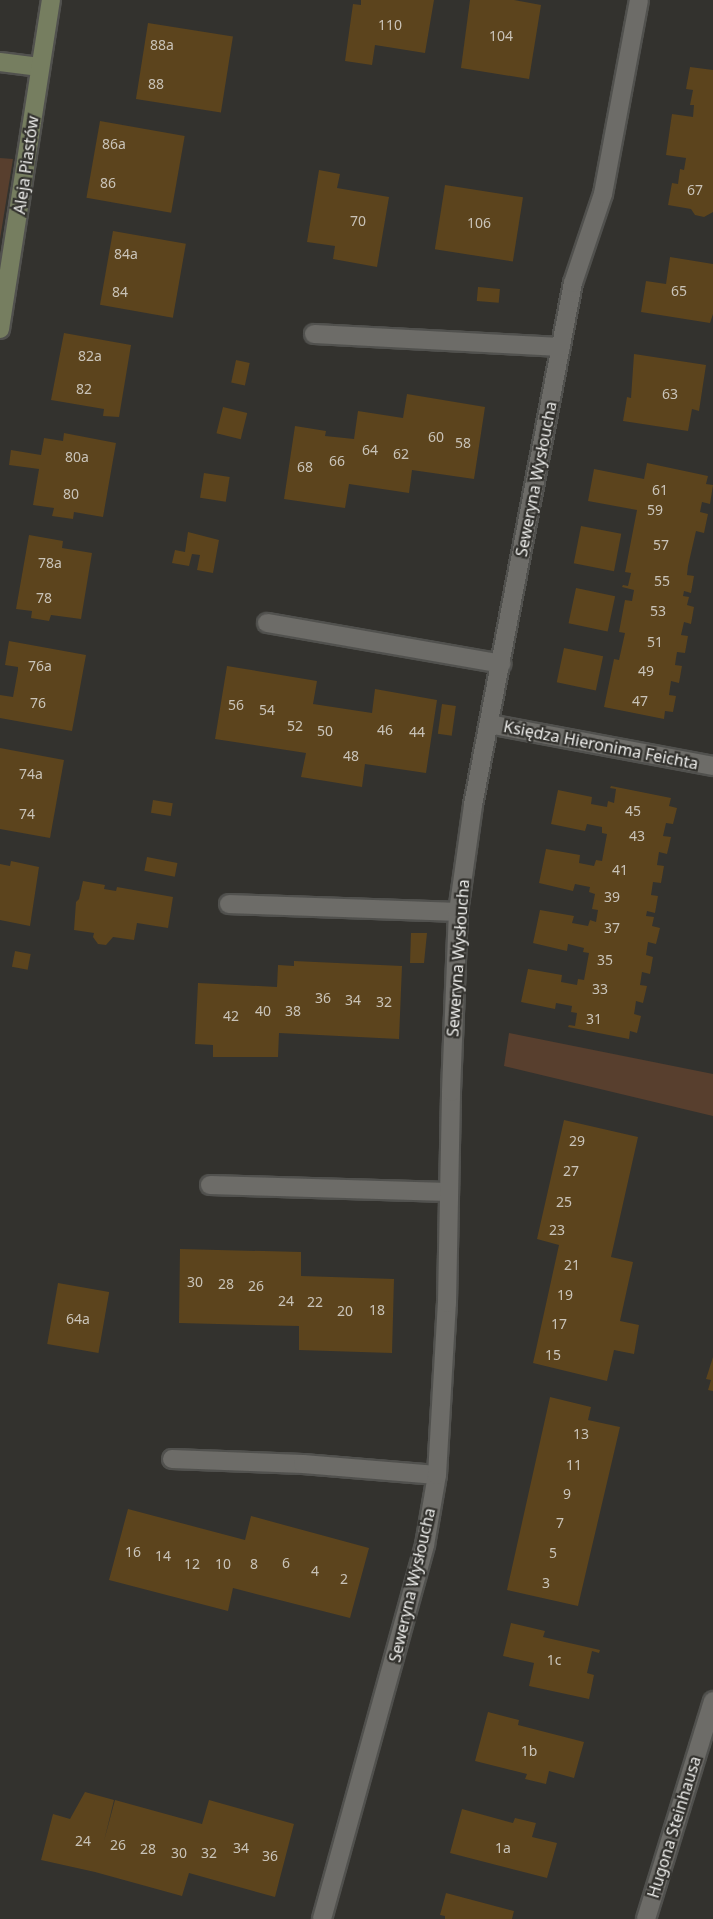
<!DOCTYPE html>
<meta charset="utf-8">
<style>
body{margin:0}
#map{position:relative;width:713px;height:1919px;overflow:hidden;background:#33322e;font-family:"Noto Sans",sans-serif}
div>[style]{position:absolute}
.green>*{inset:0;background:#583f2e}
.building>*{inset:0;background:#5c441d;transform-origin:0 0}
.roads{filter:drop-shadow(2px 0 #51514e) drop-shadow(-2px 0 #51514e) drop-shadow(0 2px #51514e) drop-shadow(0 -2px #51514e)}
.street>*{height:18px;margin:-9px;padding:0 9px;transform-origin:9px;border-radius:9px;background:#6d6c68}
.secondary>*{height:18px;margin:-9px;padding:0 9px;transform-origin:9px;border-radius:9px;background:#767e60}
span{translate:-50% -50%;white-space:nowrap;text-align:center;line-height:1.15;-webkit-text-stroke:4.5px #33322e;paint-order:stroke}
.number-label{font-size:14px;color:#c9c3b8}
.number-label span{-webkit-text-stroke-width:0}
.street-label{font-size:16px;color:#ededeb}
</style>
<div id="map">
<div class="green">
<i style="clip-path:polygon(0 158px,13px 159px,0 239px)"></i>
<i style="clip-path:polygon(509px 1033px,713px 1074px,713px 1116px,504px 1066px)"></i>
</div>
<div class="building">
<i style="clip-path:polygon(361px 0,434px 0,425px 53px,375px 45px,372px 65px,345px 61px,353px 4px,361px 5px)"></i>
<i style="clip-path:polygon(470px 0,514px 0,541px 5px,529px 79px,461px 68px)"></i>
<i style="left:148px;top:23px;width:86px;height:77px;rotate:9deg"></i>
<i style="clip-path:polygon(690px 67px,713px 70px,713px 212px,704px 217px,695px 215px,691px 209px,668px 205px,672px 183px,678px 184px,680px 169px,684px 170px,686px 158px,666px 155px,672px 114px,693px 117px,694px 105px,690px 105px,693px 90px,686px 89px)"></i>
<i style="left:100px;top:121px;width:86px;height:78px;rotate:10deg"></i>
<i style="clip-path:polygon(319px 170px,340px 174px,337px 188px,389px 197px,377px 267px,333px 259px,335px 246px,307px 242px)"></i>
<i style="left:445px;top:185px;width:79px;height:65px;rotate:9deg"></i>
<i style="left:113px;top:231px;width:74px;height:75px;rotate:10deg"></i>
<i style="clip-path:polygon(670px 257px,713px 264px,713px 314px,710px 323px,641px 312px,646px 281px,666px 284px)"></i>
<i style="left:478px;top:287px;width:22px;height:14px;rotate:5deg"></i>
<i style="clip-path:polygon(64px 333px,131px 345px,119px 417px,103px 416px,104px 409px,51px 400px)"></i>
<i style="clip-path:polygon(634px 354px,706px 365px,699px 411px,692px 409px,688px 431px,623px 421px,627px 397px,631px 398px)"></i>
<i style="left:236px;top:360px;width:14px;height:23px;rotate:12deg"></i>
<i style="clip-path:polygon(407px 394px,485px 407px,474px 479px,412px 470px,409px 493px,349px 484px,345px 508px,284px 499px,295px 426px,326px 431px,325px 436px,354px 439px,358px 411px,403px 418px)"></i>
<i style="left:223px;top:407px;width:25px;height:27px;rotate:14deg"></i>
<i style="clip-path:polygon(64px 433px,116px 443px,103px 517px,74px 512px,73px 519px,52px 516px,54px 508px,33px 505px,39px 469px,9px 465px,11px 450px,41px 455px,44px 438px,63px 441px)"></i>
<i style="clip-path:polygon(647px 463px,708px 476px,706px 484px,713px 485px,710px 504px,702px 502px,700px 512px,708px 514px,704px 533px,696px 531px,688px 566px,687px 575px,694px 576px,691px 593px,684px 591px,683px 596px,689px 597px,687px 605px,694px 607px,691px 624px,684px 622px,681px 635px,688px 636px,685px 653px,677px 652px,676px 658px,675px 665px,682px 666px,679px 683px,671px 681px,669px 695px,676px 696px,673px 712px,665px 711px,664px 719px,604px 707px,614px 659px,619px 660px,625px 633px,619px 632px,625px 600px,632px 601px,634px 590px,622px 587px,623px 585px,628px 586px,631px 573px,625px 572px,637px 510px,588px 501px,594px 469px,644px 479px)"></i>
<i style="left:204px;top:473px;width:26px;height:25px;rotate:9deg"></i>
<i style="left:581px;top:526px;width:41px;height:38px;rotate:11deg"></i>
<i style="clip-path:polygon(188px 532px,219px 540px,213px 573px,197px 570px,200px 555px,192px 554px,189px 566px,172px 563px,175px 550px,185px 552px)"></i>
<i style="clip-path:polygon(29px 535px,63px 541px,62px 548px,92px 553px,81px 619px,51px 615px,49px 621px,31px 618px,32px 611px,16px 609px)"></i>
<i style="left:576px;top:588px;width:40px;height:36px;rotate:12deg"></i>
<i style="clip-path:polygon(9px 641px,86px 655px,72px 731px,0 718px,0 695px,13px 697px,18px 670px,18px 667px,5px 665px)"></i>
<i style="left:564px;top:648px;width:40px;height:35px;rotate:12deg"></i>
<i style="clip-path:polygon(227px 666px,317px 681px,313px 704px,372px 713px,375px 689px,437px 700px,426px 773px,365px 764px,362px 787px,332px 782px,301px 777px,306px 753px,215px 739px)"></i>
<i style="left:442px;top:704px;width:14px;height:30px;rotate:8deg"></i>
<i style="clip-path:polygon(0 748px,64px 760px,50px 838px,0 829px)"></i>
<i style="clip-path:polygon(611px 786px,671px 798px,669px 806px,677px 808px,673px 824px,666px 823px,663px 836px,671px 837px,667px 854px,659px 852px,657px 865px,664px 866px,661px 883px,653px 882px,651px 895px,658px 896px,655px 913px,647px 911px,646px 916px,654px 917px,652px 926px,660px 928px,656px 944px,648px 942px,646px 955px,653px 957px,650px 974px,642px 972px,640px 985px,647px 986px,643px 1003px,636px 1001px,635px 1008px,634px 1014px,641px 1016px,637px 1033px,630px 1031px,629px 1039px,568px 1027px,569px 1025px,575px 1026px,577px 1013px,571px 1012px,572px 1006px,556px 1003px,555px 1009px,521px 1002px,528px 969px,562px 975px,561px 982px,577px 985px,578px 979px,584px 980px,589px 953px,583px 952px,584px 948px,568px 944px,567px 951px,533px 943px,540px 910px,574px 916px,572px 923px,588px 926px,590px 920px,596px 922px,598px 910px,592px 909px,595px 894px,589px 892px,590px 887px,575px 884px,573px 891px,539px 883px,546px 849px,580px 855px,579px 863px,594px 866px,596px 860px,602px 861px,607px 834px,602px 833px,602px 827px,587px 824px,585px 831px,551px 824px,558px 790px,592px 797px,591px 804px,607px 807px,608px 801px,614px 803px,616px 789px,610px 788px)"></i>
<i style="left:153px;top:800px;width:20px;height:13px;rotate:9deg"></i>
<i style="left:147px;top:857px;width:31px;height:14px;rotate:11deg"></i>
<i style="clip-path:polygon(11px 861px,39px 867px,30px 926px,0 920px,0 864px,10px 866px)"></i>
<i style="clip-path:polygon(83px 881px,105px 885px,104px 889px,116px 891px,117px 887px,173px 897px,168px 928px,137px 923px,134px 940px,113px 937px,106px 945px,98px 944px,93px 937px,94px 933px,74px 930px,76px 902px,79px 899px)"></i>
<i style="clip-path:polygon(411px 933px,427px 933px,424px 963px,410px 963px)"></i>
<i style="left:15px;top:951px;width:16px;height:16px;rotate:11deg"></i>
<i style="clip-path:polygon(294px 961px,402px 966px,399px 1039px,279px 1033px,278px 1057px,213px 1057px,213px 1045px,195px 1044px,198px 983px,277px 987px,278px 965px,294px 966px)"></i>
<i style="clip-path:polygon(564px 1120px,638px 1137px,611px 1257px,633px 1262px,620px 1321px,639px 1325px,634px 1354px,614px 1350px,607px 1381px,533px 1363px,559px 1245px,537px 1239px)"></i>
<i style="clip-path:polygon(180px 1249px,301px 1252px,301px 1276px,394px 1279px,392px 1353px,299px 1350px,299px 1326px,179px 1323px)"></i>
<i style="left:58px;top:1283px;width:52px;height:62px;rotate:10deg"></i>
<i style="clip-path:polygon(713px 1357px,713px 1391px,708px 1390px,711px 1380px,706px 1379px)"></i>
<i style="clip-path:polygon(550px 1397px,591px 1407px,588px 1420px,620px 1427px,578px 1606px,507px 1590px)"></i>
<i style="clip-path:polygon(128px 1509px,245px 1540px,251px 1516px,369px 1548px,350px 1618px,233px 1588px,228px 1611px,109px 1580px)"></i>
<i style="clip-path:polygon(511px 1623px,545px 1631px,543px 1637px,600px 1650px,599px 1653px,592px 1651px,587px 1673px,594px 1675px,589px 1699px,529px 1686px,534px 1663px,503px 1656px)"></i>
<i style="clip-path:polygon(488px 1712px,519px 1720px,518px 1725px,584px 1742px,574px 1778px,549px 1771px,546px 1784px,525px 1779px,527px 1774px,475px 1761px)"></i>
<i style="clip-path:polygon(85px 1792px,114px 1800px,104px 1841px,115px 1800px,202px 1824px,209px 1800px,294px 1824px,275px 1897px,189px 1873px,182px 1896px,95px 1872px,41px 1860px,53px 1814px,70px 1819px)"></i>
<i style="clip-path:polygon(462px 1809px,513px 1823px,515px 1818px,536px 1823px,532px 1837px,557px 1843px,547px 1878px,450px 1853px)"></i>
<i style="clip-path:polygon(446px 1893px,514px 1911px,512px 1919px,445px 1919px,445px 1916px,440px 1915px)"></i>
</div>
<div class="roads">
<div class="street">
<i style="left:314px;top:334px;width:247px;rotate:3deg"></i>
<i style="left:267px;top:623px;width:238px;rotate:9.9deg"></i>
<i style="left:489px;top:724px;width:228px;rotate:10.6deg"></i>
<i style="left:229px;top:904px;width:229px;rotate:2deg"></i>
<i style="left:210px;top:1185px;width:238px;rotate:1.7deg"></i>
<i style="left:172px;top:1459px;width:131px;rotate:2.2deg"></i>
<i style="left:303px;top:1464px;width:134px;rotate:4.7deg"></i>
<i style="left:322px;top:1919px;width:388px;rotate:-74.6deg"></i>
<i style="left:425px;top:1545px;width:71px;rotate:-80.3deg"></i>
<i style="left:437px;top:1475px;width:172px;rotate:-86.7deg"></i>
<i style="left:447px;top:1303px;width:211px;rotate:-88.9deg"></i>
<i style="left:451px;top:1092px;width:180px;rotate:-87.8deg"></i>
<i style="left:458px;top:912px;width:108px;rotate:-82deg"></i>
<i style="left:473px;top:805px;width:531px;rotate:-79.16deg"></i>
<i style="left:573px;top:283px;width:94px;rotate:-71.4deg"></i>
<i style="left:603px;top:194px;width:197px;rotate:-79.5deg"></i>
<i style="left:646px;top:1919px;width:228px;rotate:-72.9deg"></i>
</div>
<div class="secondary">
<i style="left:0;top:62px;width:40px;rotate:7.1deg"></i>
<i style="left:0;top:329px;width:333px;rotate:-81.2deg"></i>
</div>
</div>
<div class="number-label">
<span style="left:390px;top:25px">110</span>
<span style="left:501px;top:36px">104</span>
<span style="left:162px;top:45px">88a</span>
<span style="left:156px;top:84px">88</span>
<span style="left:114px;top:144px">86a</span>
<span style="left:108px;top:183px">86</span>
<span style="left:695px;top:190px">67</span>
<span style="left:358px;top:221px">70</span>
<span style="left:479px;top:223px">106</span>
<span style="left:126px;top:254px">84a</span>
<span style="left:679px;top:291px">65</span>
<span style="left:120px;top:292px">84</span>
<span style="left:90px;top:356px">82a</span>
<span style="left:84px;top:389px">82</span>
<span style="left:670px;top:394px">63</span>
<span style="left:436px;top:437px">60</span>
<span style="left:463px;top:443px">58</span>
<span style="left:370px;top:450px">64</span>
<span style="left:401px;top:454px">62</span>
<span style="left:77px;top:457px">80a</span>
<span style="left:337px;top:461px">66</span>
<span style="left:305px;top:467px">68</span>
<span style="left:660px;top:490px">61</span>
<span style="left:71px;top:494px">80</span>
<span style="left:655px;top:510px">59</span>
<span style="left:661px;top:545px">57</span>
<span style="left:50px;top:563px">78a</span>
<span style="left:662px;top:581px">55</span>
<span style="left:44px;top:598px">78</span>
<span style="left:658px;top:611px">53</span>
<span style="left:655px;top:642px">51</span>
<span style="left:40px;top:666px">76a</span>
<span style="left:646px;top:671px">49</span>
<span style="left:640px;top:701px">47</span>
<span style="left:38px;top:703px">76</span>
<span style="left:236px;top:705px">56</span>
<span style="left:267px;top:710px">54</span>
<span style="left:295px;top:726px">52</span>
<span style="left:385px;top:730px">46</span>
<span style="left:325px;top:731px">50</span>
<span style="left:417px;top:732px">44</span>
<span style="left:351px;top:756px">48</span>
<span style="left:31px;top:774px">74a</span>
<span style="left:633px;top:811px">45</span>
<span style="left:27px;top:814px">74</span>
<span style="left:637px;top:836px">43</span>
<span style="left:620px;top:870px">41</span>
<span style="left:612px;top:897px">39</span>
<span style="left:612px;top:928px">37</span>
<span style="left:605px;top:960px">35</span>
<span style="left:600px;top:989px">33</span>
<span style="left:323px;top:998px">36</span>
<span style="left:353px;top:1000px">34</span>
<span style="left:384px;top:1002px">32</span>
<span style="left:263px;top:1011px">40</span>
<span style="left:293px;top:1011px">38</span>
<span style="left:231px;top:1016px">42</span>
<span style="left:594px;top:1019px">31</span>
<span style="left:577px;top:1141px">29</span>
<span style="left:571px;top:1171px">27</span>
<span style="left:564px;top:1202px">25</span>
<span style="left:557px;top:1230px">23</span>
<span style="left:572px;top:1265px">21</span>
<span style="left:195px;top:1282px">30</span>
<span style="left:226px;top:1284px">28</span>
<span style="left:256px;top:1286px">26</span>
<span style="left:565px;top:1295px">19</span>
<span style="left:286px;top:1301px">24</span>
<span style="left:315px;top:1302px">22</span>
<span style="left:377px;top:1310px">18</span>
<span style="left:345px;top:1311px">20</span>
<span style="left:78px;top:1319px">64a</span>
<span style="left:559px;top:1324px">17</span>
<span style="left:553px;top:1355px">15</span>
<span style="left:581px;top:1434px">13</span>
<span style="left:574px;top:1465px">11</span>
<span style="left:567px;top:1494px">9</span>
<span style="left:560px;top:1523px">7</span>
<span style="left:133px;top:1552px">16</span>
<span style="left:553px;top:1553px">5</span>
<span style="left:163px;top:1556px">14</span>
<span style="left:286px;top:1563px">6</span>
<span style="left:192px;top:1564px">12</span>
<span style="left:223px;top:1564px">10</span>
<span style="left:254px;top:1564px">8</span>
<span style="left:315px;top:1571px">4</span>
<span style="left:344px;top:1579px">2</span>
<span style="left:546px;top:1583px">3</span>
<span style="left:554px;top:1660px">1c</span>
<span style="left:529px;top:1751px">1b</span>
<span style="left:83px;top:1841px">24</span>
<span style="left:118px;top:1845px">26</span>
<span style="left:241px;top:1848px">34</span>
<span style="left:503px;top:1848px">1a</span>
<span style="left:148px;top:1849px">28</span>
<span style="left:179px;top:1853px">30</span>
<span style="left:209px;top:1853px">32</span>
<span style="left:270px;top:1856px">36</span>
</div>
<div class="street-label">
<span style="left:26px;top:165px;rotate:-82deg">Aleja Piastów</span>
<span style="left:536px;top:479px;rotate:-79deg">Seweryna Wysłoucha</span>
<span style="left:601px;top:745px;rotate:11deg">Księdza Hieronima Feichta</span>
<span style="left:458px;top:958px;rotate:-86deg">Seweryna Wysłoucha</span>
<span style="left:412px;top:1585px;rotate:-77deg">Seweryna Wysłoucha</span>
<span style="left:674px;top:1827px;rotate:-73deg">Hugona Steinhausa</span>
</div>
</div>
